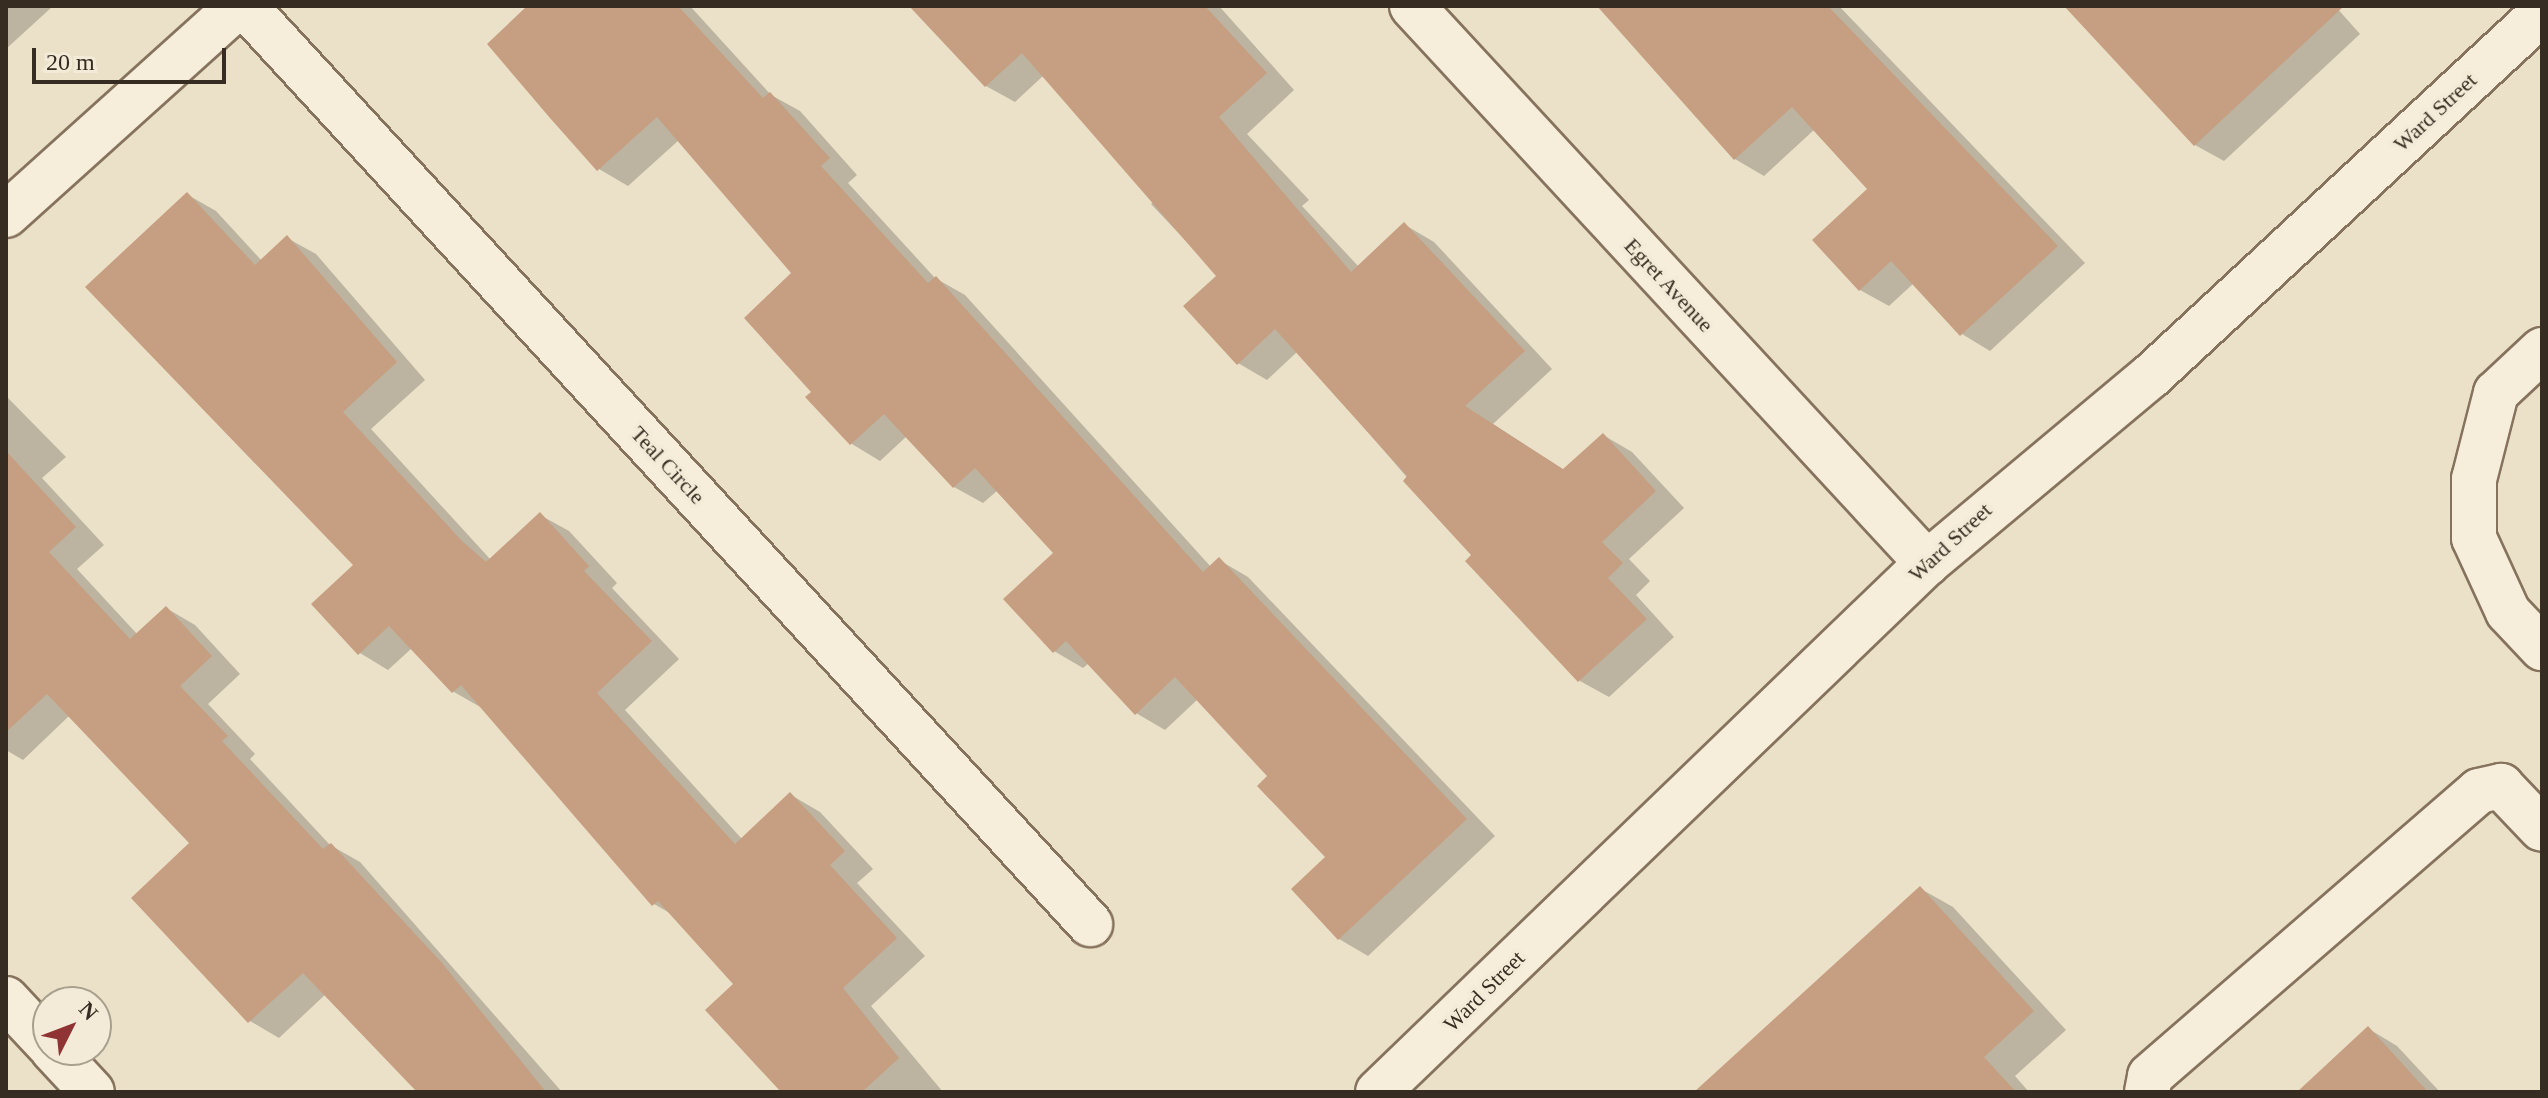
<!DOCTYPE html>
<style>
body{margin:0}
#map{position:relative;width:2548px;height:1098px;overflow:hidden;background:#ebe1c8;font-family:"Times New Roman",serif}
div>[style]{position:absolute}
.shadow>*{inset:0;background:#0003}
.building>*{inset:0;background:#c69e81}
.roads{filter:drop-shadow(2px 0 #86735e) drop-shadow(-2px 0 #86735e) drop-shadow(0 2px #86735e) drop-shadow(0 -2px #86735e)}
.minor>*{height:44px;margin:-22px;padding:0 22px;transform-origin:22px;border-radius:22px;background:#f6eedb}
span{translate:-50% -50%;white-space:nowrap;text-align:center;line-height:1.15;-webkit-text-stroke:7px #f3ebd7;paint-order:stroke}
.street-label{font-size:22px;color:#372c21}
.frame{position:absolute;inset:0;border:8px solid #372c21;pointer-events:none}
.north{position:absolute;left:32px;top:986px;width:80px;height:80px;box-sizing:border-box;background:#f3ebd7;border:2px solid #a89f8e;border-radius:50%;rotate:48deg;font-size:22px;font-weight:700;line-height:32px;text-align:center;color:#372c21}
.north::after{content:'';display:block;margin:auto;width:28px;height:36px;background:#903334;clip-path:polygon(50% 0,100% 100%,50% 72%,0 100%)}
.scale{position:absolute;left:32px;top:48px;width:194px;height:36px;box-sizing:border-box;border:4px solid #372c21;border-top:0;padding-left:10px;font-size:24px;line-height:28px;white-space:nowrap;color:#372c21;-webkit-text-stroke:6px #f3ebd7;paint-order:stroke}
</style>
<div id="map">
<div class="shadow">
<i style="clip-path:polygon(6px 6px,53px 6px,6px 49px)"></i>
<i style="clip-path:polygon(530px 6px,690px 6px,771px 95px,800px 111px,857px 175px,848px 183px,935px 278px,965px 295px,1211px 567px,1219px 560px,1248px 577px,1495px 836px,1368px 956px,1339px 939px,1293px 889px,1327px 857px,1270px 777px,1198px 699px,1165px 730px,1136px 713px,1089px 663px,1083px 668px,1054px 651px,1056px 553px,998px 490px,983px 503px,954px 487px,907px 436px,880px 461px,852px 444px,808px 397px,814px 392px,794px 274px,679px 140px,628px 186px,599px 169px)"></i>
<i style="clip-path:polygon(951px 6px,1219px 6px,1294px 90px,1247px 134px,1309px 200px,1302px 206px,1359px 267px,1405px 225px,1434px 242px,1552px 369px,1493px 424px,1565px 471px,1603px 435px,1632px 452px,1684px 508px,1629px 559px,1650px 581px,1636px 595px,1674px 637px,1609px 697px,1580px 681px,1468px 561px,1474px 555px,1298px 351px,1267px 380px,1238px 363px,1219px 276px,1151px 204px,1157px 199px,1044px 75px,1015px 102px,986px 86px)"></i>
<i style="clip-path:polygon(1644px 6px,1839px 6px,2085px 263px,1990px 351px,1962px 334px,1914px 283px,1889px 306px,1860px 290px,1870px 189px,1815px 129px,1764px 176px,1735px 159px)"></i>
<i style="clip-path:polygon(2067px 6px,2335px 6px,2360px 34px,2224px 161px,2195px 145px)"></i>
<i style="clip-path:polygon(188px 195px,216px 211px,262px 261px,287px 238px,316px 254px,425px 380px,371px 429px,491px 560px,540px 515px,569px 531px,617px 583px,612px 588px,679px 659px,625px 710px,742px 839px,791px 795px,820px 812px,873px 869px,857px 883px,925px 956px,871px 1006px,943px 1092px,784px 1092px,736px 984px,675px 916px,654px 904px,482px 708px,454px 692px,412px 648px,388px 670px,360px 653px,356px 565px)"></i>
<i style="clip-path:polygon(6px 396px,66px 457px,42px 478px,104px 545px,77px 569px,138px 635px,166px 608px,195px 625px,240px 674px,208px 704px,255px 754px,250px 759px,330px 845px,360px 862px,562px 1092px,419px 1092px,328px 992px,279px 1038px,250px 1021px,191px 843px,70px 715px,23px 760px,6px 750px)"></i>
<i style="clip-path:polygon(1921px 889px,1953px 907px,2066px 1030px,2015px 1076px,2029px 1092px,1697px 1092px)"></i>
<i style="clip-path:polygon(2369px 1029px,2397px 1046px,2440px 1092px,2300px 1092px)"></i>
</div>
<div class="building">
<i style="clip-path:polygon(527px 6px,678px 6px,763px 98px,770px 92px,830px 158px,821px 166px,928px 283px,936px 276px,1203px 572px,1219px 557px,1467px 819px,1338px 940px,1291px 889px,1325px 857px,1257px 786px,1267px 776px,1175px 677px,1135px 715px,1066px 641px,1053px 653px,1003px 599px,1053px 553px,975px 468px,953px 488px,884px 414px,850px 445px,805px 397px,811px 392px,744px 318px,791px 273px,657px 117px,597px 171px,550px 118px,487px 44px)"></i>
<i style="clip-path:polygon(909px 6px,1205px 6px,1267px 73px,1219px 117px,1351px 272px,1404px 222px,1525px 351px,1465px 406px,1563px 469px,1603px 433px,1656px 491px,1602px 542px,1623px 563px,1608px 578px,1647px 619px,1578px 682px,1465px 561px,1471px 555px,1403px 481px,1407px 476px,1275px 329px,1237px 365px,1183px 306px,1216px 276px,1022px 53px,985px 87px)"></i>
<i style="clip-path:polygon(1597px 6px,1828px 6px,2058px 246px,1960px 336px,1891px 261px,1859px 291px,1812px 240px,1867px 189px,1792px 107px,1734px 160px)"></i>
<i style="clip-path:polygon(2064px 6px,2344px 6px,2194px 146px)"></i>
<i style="clip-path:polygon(187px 192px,255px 265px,287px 235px,397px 362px,343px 412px,462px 541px,486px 562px,540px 512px,589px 566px,584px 571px,652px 641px,597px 693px,735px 844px,790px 792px,845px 851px,830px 865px,897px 938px,843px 988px,899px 1058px,862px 1092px,781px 1092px,705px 1010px,733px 984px,658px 901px,652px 906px,461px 685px,452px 693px,389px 626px,358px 655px,311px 604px,353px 565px,85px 287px)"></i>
<i style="clip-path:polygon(6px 451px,76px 527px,49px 552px,130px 639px,166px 606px,212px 656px,180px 686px,228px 736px,222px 741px,323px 849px,331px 843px,442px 963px,546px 1092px,417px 1092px,303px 973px,248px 1023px,131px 898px,189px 843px,47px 694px,6px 732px)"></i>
<i style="clip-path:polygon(1920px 886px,2034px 1011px,1984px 1057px,2016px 1092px,1694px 1092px)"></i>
<i style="clip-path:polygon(2368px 1026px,2428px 1092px,2297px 1092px)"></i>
</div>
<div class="roads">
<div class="minor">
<i style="left:245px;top:6px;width:1248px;rotate:47.37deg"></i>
<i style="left:1412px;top:6px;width:759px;rotate:47.24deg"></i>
<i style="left:6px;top:215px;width:312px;rotate:-42deg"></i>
<i style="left:2542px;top:350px;width:63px;rotate:136.9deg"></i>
<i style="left:2496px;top:393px;width:89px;rotate:104.3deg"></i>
<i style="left:2474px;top:479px;width:59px;rotate:90deg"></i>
<i style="left:2474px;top:538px;width:81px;rotate:65.3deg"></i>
<i style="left:2508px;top:612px;width:50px;rotate:46.6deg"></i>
<i style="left:6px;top:999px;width:62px;rotate:47deg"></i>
<i style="left:53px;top:1050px;width:57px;rotate:47.1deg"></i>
<i style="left:1378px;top:1092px;width:762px;rotate:-43.94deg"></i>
<i style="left:1927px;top:563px;width:292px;rotate:-39.9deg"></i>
<i style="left:2151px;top:376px;width:534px;rotate:-42.87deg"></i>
<i style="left:2147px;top:1092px;width:16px;rotate:-79deg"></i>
<i style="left:2150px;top:1076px;width:435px;rotate:-40.9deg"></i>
<i style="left:2479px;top:791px;width:23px;rotate:-13deg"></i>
<i style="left:2501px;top:786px;width:59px;rotate:46.4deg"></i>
</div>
</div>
<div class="street-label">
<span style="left:2435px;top:112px;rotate:-43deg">Ward Street</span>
<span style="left:1669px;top:285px;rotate:47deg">Egret Avenue</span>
<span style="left:668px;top:465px;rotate:47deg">Teal Circle</span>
<span style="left:1950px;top:542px;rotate:-43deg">Ward Street</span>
<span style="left:1484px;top:991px;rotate:-45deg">Ward Street</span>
</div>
<div class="frame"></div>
<div class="north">N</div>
<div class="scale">20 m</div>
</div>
